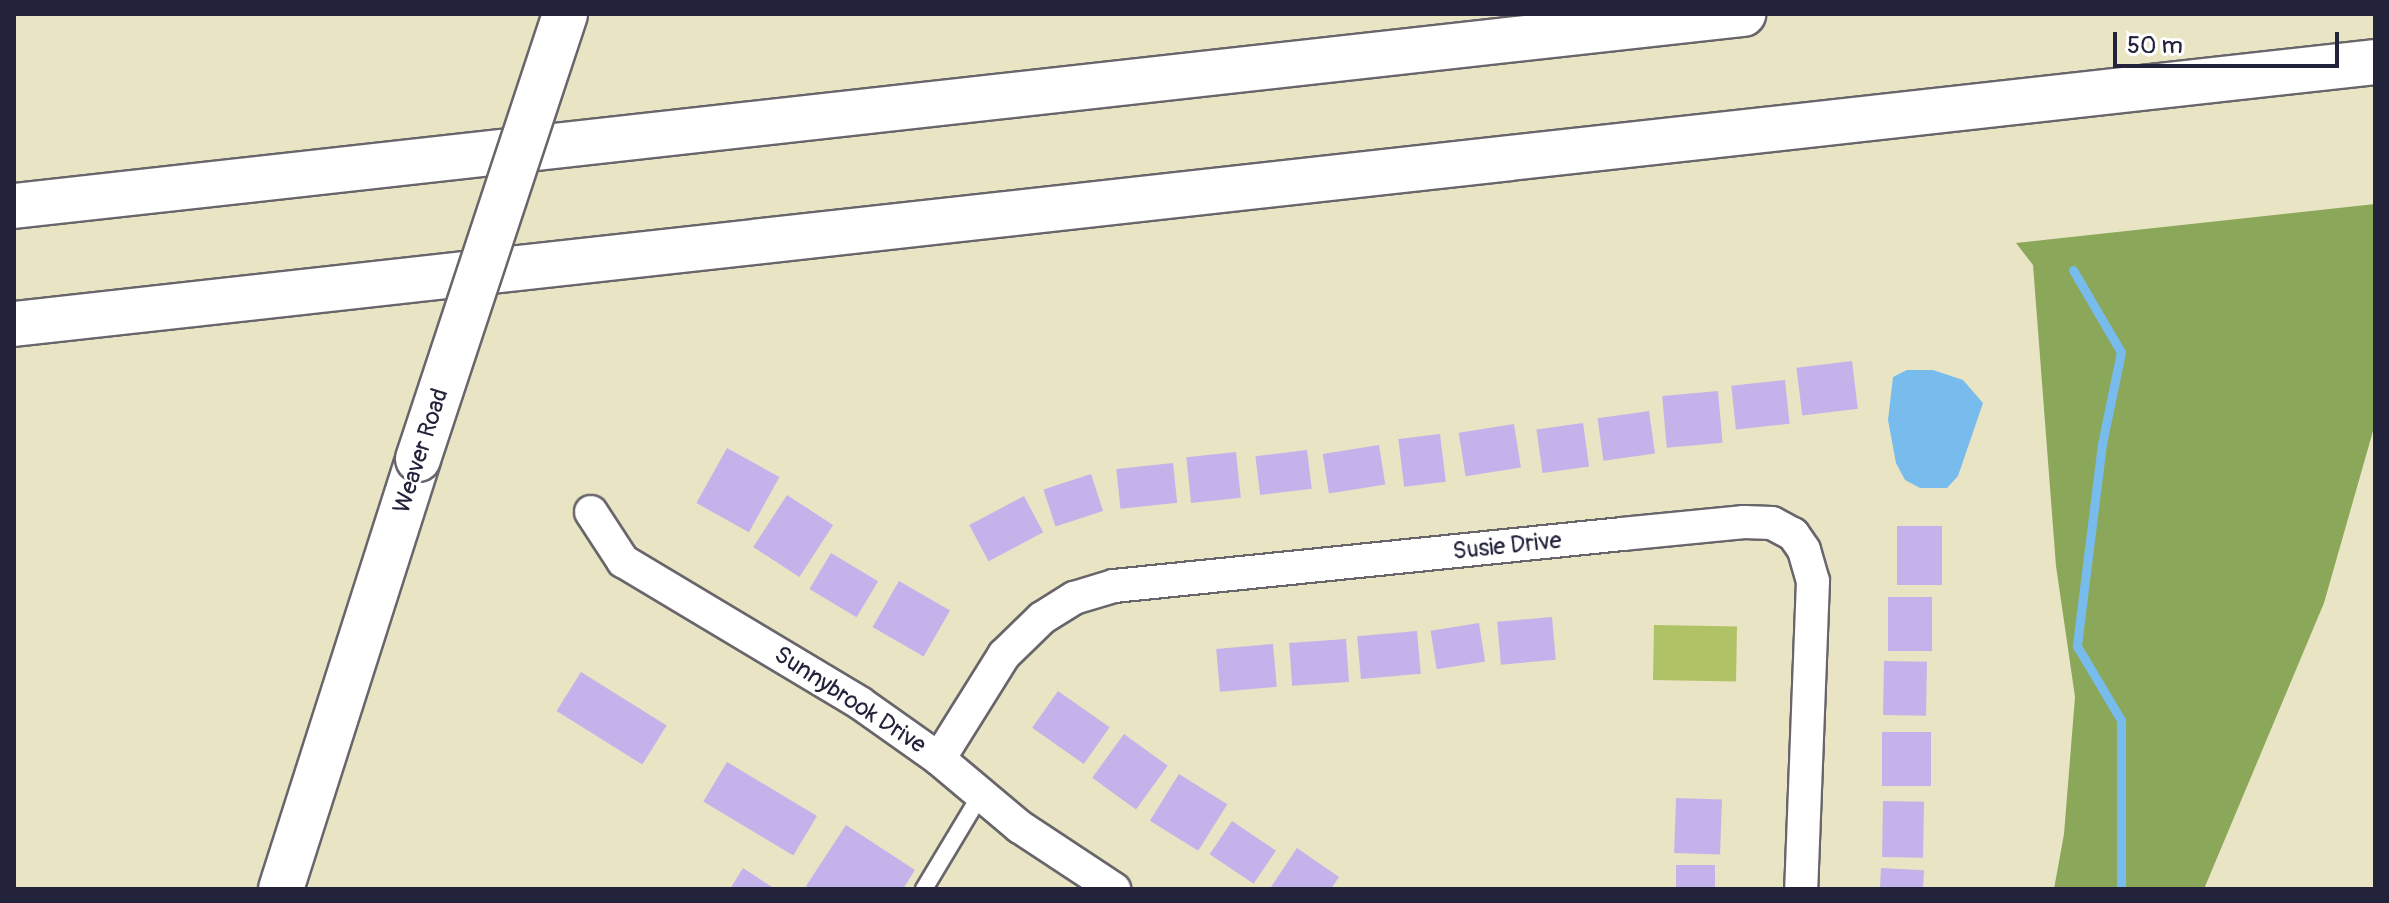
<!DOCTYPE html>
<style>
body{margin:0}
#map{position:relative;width:2389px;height:903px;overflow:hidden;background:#e9e4c4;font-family:Pangolin,sans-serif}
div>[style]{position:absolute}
.green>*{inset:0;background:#afc265;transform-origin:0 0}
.forest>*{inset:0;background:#8ba85a}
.water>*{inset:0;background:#77bced}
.stream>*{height:9px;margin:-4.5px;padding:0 4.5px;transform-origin:4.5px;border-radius:4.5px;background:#77bced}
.building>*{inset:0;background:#c4b3eb;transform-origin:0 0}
.roads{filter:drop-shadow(2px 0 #68666b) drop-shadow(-2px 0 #68666b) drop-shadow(0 2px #68666b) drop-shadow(0 -2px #68666b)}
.service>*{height:16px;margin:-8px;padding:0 8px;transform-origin:8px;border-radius:8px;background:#fff}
.minor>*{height:32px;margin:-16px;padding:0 16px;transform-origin:16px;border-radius:16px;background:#fff}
.secondary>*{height:44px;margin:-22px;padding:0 22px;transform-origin:22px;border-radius:22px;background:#fff}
.motorway>*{height:44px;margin:-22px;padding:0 22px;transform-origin:22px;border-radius:22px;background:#fff}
.bridges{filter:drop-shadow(2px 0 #68666b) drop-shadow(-2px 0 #68666b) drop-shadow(0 2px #68666b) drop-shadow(0 -2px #68666b)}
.secondary-bridge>*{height:44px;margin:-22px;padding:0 22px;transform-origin:22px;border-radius:22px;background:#fff}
span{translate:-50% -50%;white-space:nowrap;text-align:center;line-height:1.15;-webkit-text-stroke:6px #fff;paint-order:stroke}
.street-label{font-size:24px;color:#22223b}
.frame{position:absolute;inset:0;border:16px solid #22223b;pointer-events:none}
.scale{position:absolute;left:2113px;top:32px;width:226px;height:36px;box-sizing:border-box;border:4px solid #22223b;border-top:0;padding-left:10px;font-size:24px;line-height:28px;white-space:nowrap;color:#22223b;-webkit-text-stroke:6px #fff;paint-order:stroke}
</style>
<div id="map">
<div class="green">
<i style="left:1654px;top:625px;width:83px;height:55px;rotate:1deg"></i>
</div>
<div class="forest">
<i style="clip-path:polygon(2375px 204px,2375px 424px,2324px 603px,2204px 889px,2054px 889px,2064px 834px,2075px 697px,2056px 566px,2033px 265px,2016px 243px)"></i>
</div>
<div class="water">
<i style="clip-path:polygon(1907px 370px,1933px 370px,1963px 380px,1983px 403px,1958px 476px,1947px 488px,1920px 488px,1905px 480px,1896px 463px,1888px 420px,1893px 377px)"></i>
</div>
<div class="stream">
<i style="left:2073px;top:270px;width:95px;rotate:59.7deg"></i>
<i style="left:2121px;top:352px;width:94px;rotate:101.7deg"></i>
<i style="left:2102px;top:444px;width:204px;rotate:97.1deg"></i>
<i style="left:2077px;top:646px;width:86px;rotate:59.3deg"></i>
<i style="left:2121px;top:720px;width:169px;rotate:90deg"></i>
</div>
<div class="building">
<i style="left:1852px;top:361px;width:48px;height:56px;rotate:83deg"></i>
<i style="left:1785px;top:380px;width:44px;height:54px;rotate:84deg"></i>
<i style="left:1718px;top:391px;width:52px;height:56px;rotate:85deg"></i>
<i style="left:1649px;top:411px;width:43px;height:52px;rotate:82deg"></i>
<i style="left:1583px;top:423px;width:44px;height:47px;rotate:82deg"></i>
<i style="left:1514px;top:424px;width:44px;height:56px;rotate:81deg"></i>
<i style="left:1440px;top:434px;width:48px;height:42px;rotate:83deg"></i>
<i style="left:1379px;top:445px;width:40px;height:57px;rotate:81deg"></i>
<i style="left:727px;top:448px;width:60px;height:63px;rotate:29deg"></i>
<i style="left:1307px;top:450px;width:39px;height:52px;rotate:83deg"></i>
<i style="left:1236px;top:452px;width:46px;height:50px;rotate:84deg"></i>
<i style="left:1173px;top:463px;width:40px;height:57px;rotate:84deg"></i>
<i style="left:1091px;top:474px;width:39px;height:50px;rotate:72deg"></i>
<i style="left:787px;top:495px;width:55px;height:62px;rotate:33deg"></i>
<i style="left:1024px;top:496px;width:41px;height:62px;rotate:62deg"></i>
<i style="left:1897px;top:526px;width:45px;height:59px"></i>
<i style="left:831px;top:553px;width:55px;height:42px;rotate:31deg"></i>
<i style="left:899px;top:581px;width:59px;height:53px;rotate:30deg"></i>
<i style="left:1888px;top:597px;width:44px;height:54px"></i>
<i style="left:1552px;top:617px;width:43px;height:55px;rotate:85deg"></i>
<i style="left:1479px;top:623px;width:39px;height:49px;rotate:81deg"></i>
<i style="left:1417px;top:631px;width:43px;height:60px;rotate:85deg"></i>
<i style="left:1346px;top:639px;width:43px;height:57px;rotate:86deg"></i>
<i style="left:1273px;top:644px;width:43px;height:57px;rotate:85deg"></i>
<i style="left:1884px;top:661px;width:43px;height:54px;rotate:1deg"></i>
<i style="left:581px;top:672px;width:101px;height:46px;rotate:32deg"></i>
<i style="left:1058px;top:691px;width:63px;height:45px;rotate:35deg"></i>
<i style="left:1882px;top:732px;width:49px;height:54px"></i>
<i style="left:1124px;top:734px;width:54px;height:54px;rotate:36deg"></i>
<i style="left:727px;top:762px;width:105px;height:46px;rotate:31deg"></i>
<i style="left:1179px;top:774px;width:57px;height:55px;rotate:32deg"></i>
<i style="left:1676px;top:798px;width:46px;height:55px;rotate:2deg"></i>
<i style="left:1883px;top:801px;width:41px;height:56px;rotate:1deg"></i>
<i style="left:1232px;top:821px;width:53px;height:40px;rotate:34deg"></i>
<i style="clip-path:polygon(846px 825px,915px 870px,903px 889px,811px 889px,806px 886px)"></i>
<i style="clip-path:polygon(1297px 848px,1339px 877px,1331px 889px,1271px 887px)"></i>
<i style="left:1676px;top:865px;width:39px;height:24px"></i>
<i style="clip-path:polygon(743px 868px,775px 889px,730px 889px)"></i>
<i style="left:1881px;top:868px;width:43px;height:21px;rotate:3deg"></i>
</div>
<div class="roads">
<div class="service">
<i style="left:924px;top:889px;width:111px;rotate:-59deg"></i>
</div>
<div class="minor">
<i style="left:591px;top:512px;width:59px;rotate:56.9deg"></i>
<i style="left:623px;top:561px;width:276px;rotate:30.9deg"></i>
<i style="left:860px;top:703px;width:97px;rotate:35.3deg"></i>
<i style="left:939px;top:759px;width:106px;rotate:40deg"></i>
<i style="left:1020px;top:827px;width:113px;rotate:33.4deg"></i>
<i style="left:939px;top:759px;width:123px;rotate:-58deg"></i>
<i style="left:1004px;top:655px;width:53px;rotate:-44.2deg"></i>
<i style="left:1042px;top:618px;width:38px;rotate:-32deg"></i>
<i style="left:1074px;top:598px;width:42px;rotate:-16.7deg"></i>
<i style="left:1114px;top:586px;width:511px;rotate:-5.84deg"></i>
<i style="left:1622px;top:534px;width:123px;rotate:-5.6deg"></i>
<i style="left:1744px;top:522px;width:28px;rotate:2deg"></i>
<i style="left:1772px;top:523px;width:24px;rotate:28deg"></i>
<i style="left:1793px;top:534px;width:19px;rotate:55deg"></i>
<i style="left:1804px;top:550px;width:32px;rotate:74deg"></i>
<i style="left:1813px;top:581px;width:308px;rotate:92.2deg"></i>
</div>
<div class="secondary">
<i style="left:281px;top:889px;width:451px;rotate:-72.3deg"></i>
</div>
<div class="motorway">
<i style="left:14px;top:206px;width:1740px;rotate:-6.34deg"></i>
<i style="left:14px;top:324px;width:2375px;rotate:-6.33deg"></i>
</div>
</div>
<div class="bridges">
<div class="secondary-bridge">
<i style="left:418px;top:459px;width:468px;rotate:-71.7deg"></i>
</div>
</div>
<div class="street-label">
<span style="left:421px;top:451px;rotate:-72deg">Weaver Road</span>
<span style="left:1507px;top:546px;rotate:-6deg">Susie Drive</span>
<span style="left:850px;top:700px;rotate:33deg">Sunnybrook Drive</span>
</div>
<div class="frame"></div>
<div class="scale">50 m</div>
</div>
